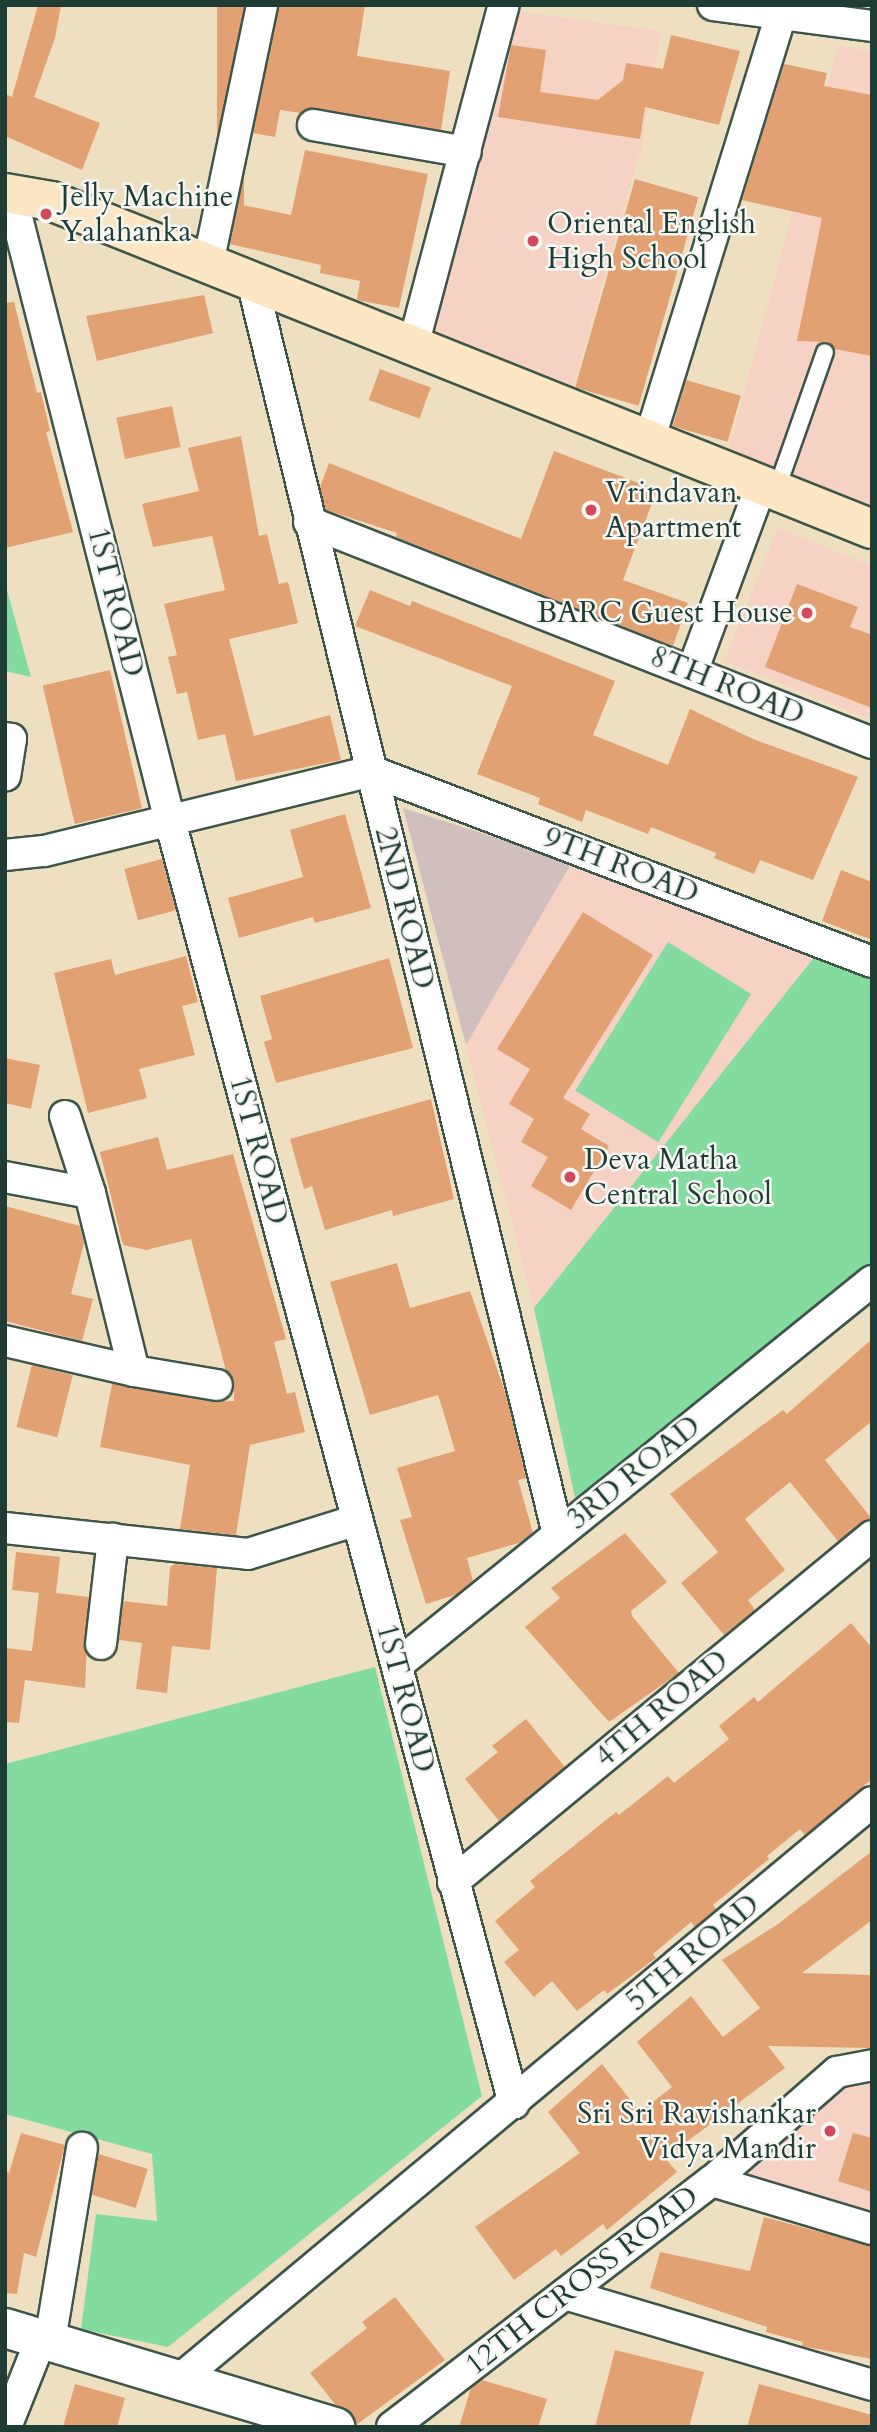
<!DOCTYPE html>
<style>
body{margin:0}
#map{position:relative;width:877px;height:2432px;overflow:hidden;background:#eedfc1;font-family:Cardo,serif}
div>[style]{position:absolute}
.built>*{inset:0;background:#f6d2c4}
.industrial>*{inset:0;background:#d1bfbe}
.green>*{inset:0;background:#84dba0;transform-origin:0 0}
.building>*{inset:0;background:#e2a173;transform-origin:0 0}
.roads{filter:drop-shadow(2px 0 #3e5549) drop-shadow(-2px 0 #3e5549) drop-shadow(0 2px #3e5549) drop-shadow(0 -2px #3e5549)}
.service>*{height:16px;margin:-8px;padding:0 8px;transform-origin:8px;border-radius:8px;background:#fff}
.minor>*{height:30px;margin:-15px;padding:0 15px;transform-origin:15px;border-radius:15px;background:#fff}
.tertiary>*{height:38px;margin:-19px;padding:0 19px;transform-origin:19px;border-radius:19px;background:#fff}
.secondary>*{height:38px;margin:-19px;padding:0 19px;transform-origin:19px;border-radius:19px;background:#fce6c4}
.dots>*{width:19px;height:19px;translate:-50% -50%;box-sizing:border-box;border:4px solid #f6f6f2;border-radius:50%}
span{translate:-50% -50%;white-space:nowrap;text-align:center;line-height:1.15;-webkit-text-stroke:5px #f6f6f2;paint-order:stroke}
.poi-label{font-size:30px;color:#1f3d34}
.left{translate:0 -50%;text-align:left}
.right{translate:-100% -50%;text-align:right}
.street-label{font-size:30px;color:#1f3d34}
.frame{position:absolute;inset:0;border:7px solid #1f3d34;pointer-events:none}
</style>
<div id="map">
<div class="built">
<i style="clip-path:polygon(507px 10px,661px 31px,641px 149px,572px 390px,427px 332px)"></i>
<i style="clip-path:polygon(838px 46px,872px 51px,872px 522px,725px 463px)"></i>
<i style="clip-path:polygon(778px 528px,872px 566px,872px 720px,724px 661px)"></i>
<i style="clip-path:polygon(572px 862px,817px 954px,534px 1308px,466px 1045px)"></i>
<i style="clip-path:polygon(872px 2079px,872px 2215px,734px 2174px,843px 2087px)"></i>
</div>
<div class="industrial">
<i style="clip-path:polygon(403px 808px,572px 862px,466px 1045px)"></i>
</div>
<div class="green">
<i style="clip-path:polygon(5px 583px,31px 677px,5px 671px)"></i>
<i style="left:668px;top:942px;width:98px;height:175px;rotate:32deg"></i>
<i style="clip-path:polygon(817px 954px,872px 975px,872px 1262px,577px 1507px,534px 1308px)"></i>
<i style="clip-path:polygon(375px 1667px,482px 2096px,168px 2347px,81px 2329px,96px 2214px,157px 2221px,152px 2154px,5px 2114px,5px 1764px)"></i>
</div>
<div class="building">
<i style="clip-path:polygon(38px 5px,61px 5px,55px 38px,34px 97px,100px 123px,82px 170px,5px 136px,5px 94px,12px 97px)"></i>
<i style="left:217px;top:5px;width:27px;height:225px"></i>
<i style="clip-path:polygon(279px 5px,365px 5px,357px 56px,450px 71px,441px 130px,315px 108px,301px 113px,280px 110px,275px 137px,253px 133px)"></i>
<i style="clip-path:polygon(671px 35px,740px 51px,719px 125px,645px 107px,640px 139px,498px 117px,511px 45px,546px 50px,540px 92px,598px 100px,623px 80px,626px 63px,663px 69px)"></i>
<i style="clip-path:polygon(784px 64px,827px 73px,824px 86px,872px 95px,872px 356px,835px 349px,828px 342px,797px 341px,822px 218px,742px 200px)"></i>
<i style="clip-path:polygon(305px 150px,428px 174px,399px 308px,357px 300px,360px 281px,320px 273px,321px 265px,230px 244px,238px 204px,291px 215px)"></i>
<i style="left:635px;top:179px;width:66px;height:217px;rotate:16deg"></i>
<i style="clip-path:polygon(204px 295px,213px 333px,97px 361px,86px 316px)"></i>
<i style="clip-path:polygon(14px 302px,37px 393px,41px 392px,50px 431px,46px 432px,73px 532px,5px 548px,5px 303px)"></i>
<i style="left:380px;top:369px;width:54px;height:33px;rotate:20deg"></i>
<i style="left:686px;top:380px;width:57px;height:48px;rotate:16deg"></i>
<i style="left:172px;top:406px;width:42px;height:57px;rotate:78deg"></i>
<i style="clip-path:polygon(241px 436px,259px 536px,267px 534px,279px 584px,288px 582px,298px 623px,229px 639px,254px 736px,330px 715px,341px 760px,236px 781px,225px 734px,198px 740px,187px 692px,177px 694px,168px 657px,177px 655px,164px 604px,225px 590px,212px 536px,153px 547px,142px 504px,199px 491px,188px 448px)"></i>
<i style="clip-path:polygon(554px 451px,657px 490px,623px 580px,688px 603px,673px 646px,396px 537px,397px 533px,326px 510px,320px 487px,329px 463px,521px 539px)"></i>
<i style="clip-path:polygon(797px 584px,858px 607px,850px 627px,872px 635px,872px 708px,765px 667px)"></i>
<i style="clip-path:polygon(370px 590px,410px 606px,412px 601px,615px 681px,593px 735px,668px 765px,690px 709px,753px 739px,858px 777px,813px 880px,760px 860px,754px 874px,714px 858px,716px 853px,651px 827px,648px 834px,586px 810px,582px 822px,538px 804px,540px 798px,477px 774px,512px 686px,355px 626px)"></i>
<i style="left:110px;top:670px;width:142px;height:69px;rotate:77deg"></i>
<i style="clip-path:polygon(345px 814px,371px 908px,315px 923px,313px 917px,239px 938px,228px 898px,303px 877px,290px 830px)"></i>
<i style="left:162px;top:859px;width:53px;height:39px;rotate:75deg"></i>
<i style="clip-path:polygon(841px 870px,872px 882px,872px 940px,822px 921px)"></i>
<i style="clip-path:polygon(583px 912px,653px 955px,563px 1098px,590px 1114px,581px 1129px,609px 1146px,571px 1210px,531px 1186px,548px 1157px,521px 1142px,534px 1119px,509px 1104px,530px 1069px,497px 1049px)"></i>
<i style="clip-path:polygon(186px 956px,198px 1002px,182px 1006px,195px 1055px,139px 1069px,147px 1098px,88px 1113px,54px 973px,111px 959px,115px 975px)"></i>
<i style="clip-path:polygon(389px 958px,413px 1048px,276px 1083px,264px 1042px,272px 1039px,260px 996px)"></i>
<i style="clip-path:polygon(5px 1058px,40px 1065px,31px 1109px,5px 1103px)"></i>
<i style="clip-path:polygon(431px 1099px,454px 1199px,393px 1216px,392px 1210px,325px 1230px,312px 1186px,304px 1189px,290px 1139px)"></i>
<i style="clip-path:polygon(158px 1137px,167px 1170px,233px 1154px,286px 1339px,274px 1342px,287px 1394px,295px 1392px,305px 1432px,250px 1445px,236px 1535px,180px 1529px,190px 1465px,100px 1447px,112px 1384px,214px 1402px,234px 1401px,234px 1380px,226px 1371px,191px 1239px,146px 1250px,123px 1245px,100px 1152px)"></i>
<i style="clip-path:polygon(5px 1206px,80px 1226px,84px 1243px,71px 1294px,93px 1299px,82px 1341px,5px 1321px)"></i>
<i style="clip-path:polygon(397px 1263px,410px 1308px,470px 1291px,506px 1395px,526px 1478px,518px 1480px,533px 1533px,522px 1542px,467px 1558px,473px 1581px,455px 1595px,426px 1604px,400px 1520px,412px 1517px,397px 1468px,455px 1451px,441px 1404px,438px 1395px,370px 1415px,330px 1282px)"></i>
<i style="clip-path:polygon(872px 1339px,872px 1421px,825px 1460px,872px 1519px,838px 1541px,790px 1482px,745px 1519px,785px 1570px,748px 1600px,755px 1610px,724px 1635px,681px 1583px,718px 1552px,670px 1494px,783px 1410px,787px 1414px)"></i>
<i style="left:32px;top:1365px;width:42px;height:64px;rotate:14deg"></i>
<i style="clip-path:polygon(625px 1533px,667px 1582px,631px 1611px,632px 1616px,679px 1673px,609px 1722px,525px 1627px,560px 1598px,551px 1588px)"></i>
<i style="clip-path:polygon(16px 1552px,60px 1557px,56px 1593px,89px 1597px,85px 1688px,25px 1680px,19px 1723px,5px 1722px,5px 1648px,32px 1651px,39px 1593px,12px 1590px)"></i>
<i style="clip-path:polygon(175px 1564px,217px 1568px,210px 1650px,172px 1646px,167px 1693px,136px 1689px,142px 1643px,119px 1640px,123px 1601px,167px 1606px,170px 1567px)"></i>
<i style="clip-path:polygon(851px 1623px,872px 1648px,872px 1779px,805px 1835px,800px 1829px,767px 1856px,769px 1859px,713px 1905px,716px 1909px,695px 1927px,691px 1922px,653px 1954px,656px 1958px,607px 1994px,604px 1990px,577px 2011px,552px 1981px,534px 1997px,504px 1962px,519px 1950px,495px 1921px,535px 1887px,530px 1881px,616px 1812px,619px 1815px,668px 1776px,674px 1783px,729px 1739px,719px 1726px,754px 1697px,758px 1702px)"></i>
<i style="clip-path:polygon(526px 1719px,565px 1767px,499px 1821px,465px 1779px,498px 1752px,492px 1746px)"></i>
<i style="clip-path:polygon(872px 1851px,872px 1920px,802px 1973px,872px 1975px,872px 2048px,768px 2046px,785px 2068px,665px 2158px,677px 2172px,607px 2230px,603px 2224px,561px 2256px,556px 2249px,514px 2280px,475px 2227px,580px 2153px,548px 2112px,602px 2064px,640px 2112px,672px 2087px,637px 2042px,691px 1996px,723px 2037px,760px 2008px,722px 1960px,778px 1924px)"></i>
<i style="clip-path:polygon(21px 2133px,65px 2145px,36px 2257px,24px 2253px,17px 2294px,5px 2293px,5px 2171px,9px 2173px)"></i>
<i style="clip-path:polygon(853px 2133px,872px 2138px,872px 2192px,838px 2181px)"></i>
<i style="left:99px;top:2154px;width:51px;height:41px;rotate:17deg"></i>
<i style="clip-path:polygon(764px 2217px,872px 2246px,872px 2359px,802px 2346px,803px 2342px,766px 2332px,767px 2327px,650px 2288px,660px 2252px,750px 2271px)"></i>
<i style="clip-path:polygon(395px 2297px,445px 2360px,356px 2425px,351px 2413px,335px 2404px,310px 2373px,367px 2328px,362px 2322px)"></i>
<i style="clip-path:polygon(615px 2350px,704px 2372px,689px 2427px,595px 2427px)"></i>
<i style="clip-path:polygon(482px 2380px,547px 2399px,538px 2427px,459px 2427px,471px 2388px)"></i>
<i style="clip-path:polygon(75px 2384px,125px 2398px,117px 2427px,63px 2427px)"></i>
<i style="clip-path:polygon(759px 2384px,872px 2415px,872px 2427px,747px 2427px)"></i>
</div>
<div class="roads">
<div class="service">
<i style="left:776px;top:491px;width:147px;rotate:-70.6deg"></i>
</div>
<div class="minor">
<i style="left:713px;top:5px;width:160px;rotate:7.5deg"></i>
<i style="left:313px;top:125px;width:155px;rotate:10deg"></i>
<i style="left:11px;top:194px;width:643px;rotate:75.77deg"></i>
<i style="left:169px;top:817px;width:1332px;rotate:74.99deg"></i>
<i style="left:208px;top:264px;width:265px;rotate:-78.2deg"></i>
<i style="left:252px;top:281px;width:1290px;rotate:76.28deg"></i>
<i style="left:413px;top:346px;width:353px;rotate:-75.1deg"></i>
<i style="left:649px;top:441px;width:447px;rotate:-72.8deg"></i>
<i style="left:309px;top:522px;width:605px;rotate:21.43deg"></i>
<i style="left:692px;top:672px;width:199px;rotate:-69.7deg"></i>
<i style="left:5px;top:738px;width:6px;rotate:9deg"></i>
<i style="left:11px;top:739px;width:37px;rotate:99deg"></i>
<i style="left:5px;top:855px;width:39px;rotate:-6deg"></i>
<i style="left:44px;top:851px;width:337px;rotate:-13.7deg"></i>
<i style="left:371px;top:771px;width:536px;rotate:20.87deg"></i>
<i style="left:5px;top:1177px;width:86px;rotate:10.7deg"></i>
<i style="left:5px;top:1341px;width:132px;rotate:13.1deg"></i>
<i style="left:134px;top:1371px;width:183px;rotate:-103.9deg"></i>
<i style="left:90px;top:1193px;width:81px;rotate:-108deg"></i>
<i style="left:134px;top:1371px;width:84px;rotate:9.6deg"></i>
<i style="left:5px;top:1528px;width:244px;rotate:6.1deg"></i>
<i style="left:248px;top:1554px;width:114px;rotate:-17.3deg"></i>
<i style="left:101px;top:1644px;width:106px;rotate:-83.5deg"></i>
<i style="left:397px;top:1665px;width:611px;rotate:-38.95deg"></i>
<i style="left:453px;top:1882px;width:543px;rotate:-39.55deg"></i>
<i style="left:712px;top:2181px;width:167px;rotate:16.7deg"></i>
<i style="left:565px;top:2294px;width:320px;rotate:16.5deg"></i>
<i style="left:50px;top:2341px;width:196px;rotate:-80.6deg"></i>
<i style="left:179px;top:2380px;width:902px;rotate:-39.83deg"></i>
<i style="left:6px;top:2427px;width:95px;rotate:-68.3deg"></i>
<i style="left:392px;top:2427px;width:404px;rotate:-37.6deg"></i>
<i style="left:712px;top:2181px;width:166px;rotate:-41.1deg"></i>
<i style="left:837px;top:2072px;width:36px;rotate:-11deg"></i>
</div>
<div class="tertiary">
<i style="left:5px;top:2328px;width:345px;rotate:16.7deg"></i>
</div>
<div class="secondary">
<i style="left:5px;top:193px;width:47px;rotate:9.9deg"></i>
<i style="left:51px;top:201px;width:884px;rotate:21.78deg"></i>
</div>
</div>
<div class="dots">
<i style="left:46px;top:214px;background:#d1495b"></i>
<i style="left:533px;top:241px;background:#d1495b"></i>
<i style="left:591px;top:510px;background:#d1495b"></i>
<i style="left:807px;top:613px;background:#d1495b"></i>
<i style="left:570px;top:1177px;background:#d1495b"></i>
<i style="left:830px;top:2131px;background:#d1495b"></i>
</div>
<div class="poi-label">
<span class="left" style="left:60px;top:214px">Jelly Machine<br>Yalahanka</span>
<span class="left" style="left:547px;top:241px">Oriental English<br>High School</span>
<span class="left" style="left:605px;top:510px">Vrindavan<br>Apartment</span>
<span class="right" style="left:793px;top:613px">BARC Guest House</span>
<span class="left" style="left:584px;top:1177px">Deva Matha<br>Central School</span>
<span class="right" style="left:816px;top:2131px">Sri Sri Ravishankar<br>Vidya Mandir</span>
</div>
<div class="street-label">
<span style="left:115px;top:602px;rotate:76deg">1ST ROAD</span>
<span style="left:727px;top:686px;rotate:22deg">8TH ROAD</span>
<span style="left:621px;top:866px;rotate:21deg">9TH ROAD</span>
<span style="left:404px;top:908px;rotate:76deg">2ND ROAD</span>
<span style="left:258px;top:1150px;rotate:75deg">1ST ROAD</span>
<span style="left:634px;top:1473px;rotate:-39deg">3RD ROAD</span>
<span style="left:405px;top:1698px;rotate:75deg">1ST ROAD</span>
<span style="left:662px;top:1709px;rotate:-40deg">4TH ROAD</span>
<span style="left:693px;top:1953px;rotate:-40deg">5TH ROAD</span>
<span style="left:582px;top:2281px;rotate:-38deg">12TH CROSS ROAD</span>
</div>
<div class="frame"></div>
</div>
